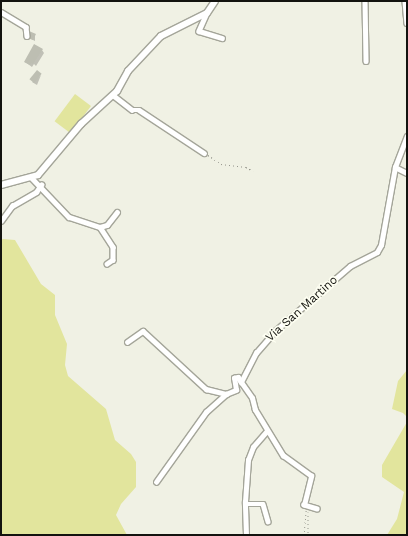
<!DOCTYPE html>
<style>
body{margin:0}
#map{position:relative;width:408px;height:536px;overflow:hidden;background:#f0f1e4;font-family:"Work Sans",sans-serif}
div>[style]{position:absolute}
.green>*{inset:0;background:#e2e59d;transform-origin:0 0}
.shadow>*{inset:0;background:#0003}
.building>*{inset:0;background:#bdbeb2;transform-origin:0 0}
.path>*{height:1px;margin-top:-0.5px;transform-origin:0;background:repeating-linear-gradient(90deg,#95958c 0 1px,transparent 0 4px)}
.roads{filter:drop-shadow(1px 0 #a4a599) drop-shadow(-1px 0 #a4a599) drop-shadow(0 1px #a4a599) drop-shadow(0 -1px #a4a599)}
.minor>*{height:4.5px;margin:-2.25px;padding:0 2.25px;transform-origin:2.25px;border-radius:2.25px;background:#fff}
.tertiary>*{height:6px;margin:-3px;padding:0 3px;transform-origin:3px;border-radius:3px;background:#fff}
span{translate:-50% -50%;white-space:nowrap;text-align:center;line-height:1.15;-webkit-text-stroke:3.5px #fdfef1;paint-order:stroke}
.street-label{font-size:12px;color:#13130f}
.frame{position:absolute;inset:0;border:2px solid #13130f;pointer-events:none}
</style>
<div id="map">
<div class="green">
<i style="left:75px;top:94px;width:20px;height:34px;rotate:37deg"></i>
<i style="clip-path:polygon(3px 239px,15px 240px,41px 284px,55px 295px,55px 315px,67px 344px,65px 365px,68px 376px,106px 409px,115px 440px,131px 454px,136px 462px,136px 487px,121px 504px,116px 515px,127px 535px,1px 535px,1px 240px)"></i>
<i style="clip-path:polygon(407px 370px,407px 417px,403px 413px,392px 409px,398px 381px)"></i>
<i style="clip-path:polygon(407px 422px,407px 535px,387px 535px,397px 519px,404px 492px,382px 477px,382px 465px)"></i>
</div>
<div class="shadow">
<i style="clip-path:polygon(35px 35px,35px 41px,29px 38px)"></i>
<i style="clip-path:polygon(42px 50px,44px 53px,36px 66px,34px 64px,32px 67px,25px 62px)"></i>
<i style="clip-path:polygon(41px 75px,37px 85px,32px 82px)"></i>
</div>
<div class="building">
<i style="clip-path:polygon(29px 31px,36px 34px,33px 40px,28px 38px)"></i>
<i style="clip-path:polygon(34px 44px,43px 49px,33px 64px,31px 63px,30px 65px,24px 62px)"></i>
<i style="left:37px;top:70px;width:6px;height:12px;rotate:39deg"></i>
</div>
<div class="path">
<i style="left:208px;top:155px;width:16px;rotate:35deg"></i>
<i style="left:221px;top:164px;width:25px;rotate:7deg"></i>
<i style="left:246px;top:167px;width:8px;rotate:30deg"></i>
<i style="left:308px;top:512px;width:23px;rotate:90deg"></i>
<i style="left:304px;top:535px;width:25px;rotate:-85deg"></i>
</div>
<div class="roads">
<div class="minor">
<i style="left:365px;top:1px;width:60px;rotate:89deg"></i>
<i style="left:405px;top:1px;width:22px;rotate:85deg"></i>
<i style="left:1px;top:12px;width:29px;rotate:31deg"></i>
<i style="left:26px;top:27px;width:9px;rotate:84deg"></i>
<i style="left:207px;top:13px;width:20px;rotate:114deg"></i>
<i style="left:199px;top:31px;width:24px;rotate:17deg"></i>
<i style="left:113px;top:95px;width:24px;rotate:38deg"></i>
<i style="left:132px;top:110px;width:7px"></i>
<i style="left:139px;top:110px;width:78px;rotate:33.5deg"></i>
<i style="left:395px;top:167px;width:13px;rotate:27deg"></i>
<i style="left:31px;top:177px;width:55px;rotate:46.5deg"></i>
<i style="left:69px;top:217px;width:33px;rotate:18deg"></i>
<i style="left:100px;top:227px;width:24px;rotate:57deg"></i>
<i style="left:113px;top:247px;width:13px;rotate:90deg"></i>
<i style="left:113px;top:260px;width:7px;rotate:146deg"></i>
<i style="left:1px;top:221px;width:19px;rotate:-54deg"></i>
<i style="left:12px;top:206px;width:28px;rotate:-30deg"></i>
<i style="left:36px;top:192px;width:9px;rotate:-54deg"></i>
<i style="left:100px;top:227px;width:7px;rotate:-16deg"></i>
<i style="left:107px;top:225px;width:16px;rotate:-52deg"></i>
<i style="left:127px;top:342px;width:19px;rotate:-35deg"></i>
<i style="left:143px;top:331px;width:86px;rotate:42.6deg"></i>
<i style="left:206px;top:389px;width:21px;rotate:14deg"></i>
<i style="left:226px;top:394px;width:11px;rotate:-22deg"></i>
<i style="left:236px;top:390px;width:12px;rotate:-99deg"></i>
<i style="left:234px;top:378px;width:4px;rotate:-14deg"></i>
<i style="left:238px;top:377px;width:6px;rotate:59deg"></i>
<i style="left:156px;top:482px;width:86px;rotate:-54.5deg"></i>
<i style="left:206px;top:412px;width:27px;rotate:-42deg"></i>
<i style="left:245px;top:504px;width:18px"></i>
<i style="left:263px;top:504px;width:18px;rotate:74deg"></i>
<i style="left:317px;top:509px;width:14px;rotate:-163deg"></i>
<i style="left:304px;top:505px;width:30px;rotate:-76deg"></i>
<i style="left:311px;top:476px;width:34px;rotate:-144deg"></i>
<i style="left:283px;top:456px;width:54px;rotate:-121.3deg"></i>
<i style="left:255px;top:410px;width:12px;rotate:-104deg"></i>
<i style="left:252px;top:398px;width:19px;rotate:-125deg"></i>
<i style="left:241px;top:382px;width:33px;rotate:-63deg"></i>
<i style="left:256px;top:353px;width:29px;rotate:-49deg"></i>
<i style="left:275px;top:331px;width:99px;rotate:-40.9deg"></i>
<i style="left:350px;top:266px;width:30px;rotate:-27deg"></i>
<i style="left:377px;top:252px;width:8px;rotate:-60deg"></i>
<i style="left:381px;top:245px;width:79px;rotate:-79.8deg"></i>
<i style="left:395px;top:167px;width:33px;rotate:-69deg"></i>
<i style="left:246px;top:535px;width:33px;rotate:-92deg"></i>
<i style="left:245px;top:502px;width:42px;rotate:-85.9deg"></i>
<i style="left:248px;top:460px;width:14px;rotate:-69deg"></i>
<i style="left:253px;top:447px;width:21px;rotate:-49deg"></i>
</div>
<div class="tertiary">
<i style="left:1px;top:185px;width:38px;rotate:-15deg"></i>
<i style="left:38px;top:175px;width:67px;rotate:-49.9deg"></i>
<i style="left:81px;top:124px;width:49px;rotate:-42.5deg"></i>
<i style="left:117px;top:91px;width:23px;rotate:-61deg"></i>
<i style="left:128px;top:71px;width:48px;rotate:-46.7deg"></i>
<i style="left:161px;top:36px;width:51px;rotate:-26.6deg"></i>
<i style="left:207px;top:13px;width:14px;rotate:-56deg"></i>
</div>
</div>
<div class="street-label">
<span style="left:302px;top:309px;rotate:-42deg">Via San Martino</span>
</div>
<div class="frame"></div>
</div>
